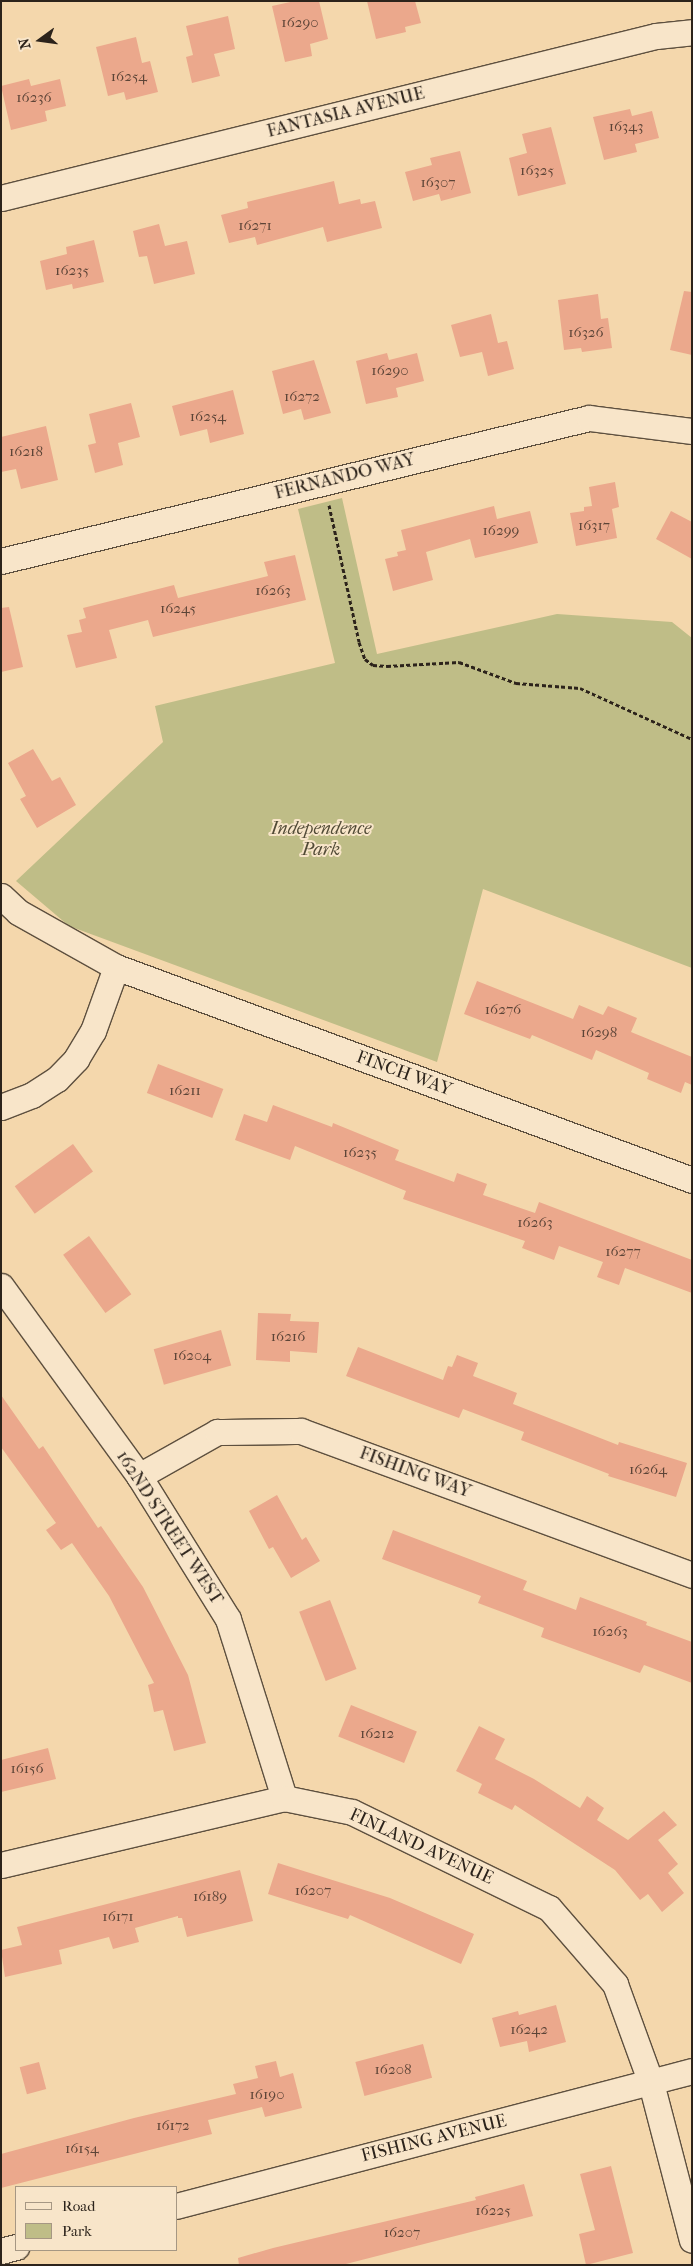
<!DOCTYPE html>
<style>
body{margin:0}
#map{position:relative;width:693px;height:2266px;overflow:hidden;background:#f4d7ac;font-family:"IM FELL French Canon",serif}
div>[style]{position:absolute}
.green>*{inset:0;background:#bfbd87}
.building>*{inset:0;background:#eba88c;transform-origin:0 0}
.path>*{height:3px;margin-top:-1.5px;transform-origin:0;background:repeating-linear-gradient(90deg,#2c231b 0 4px,transparent 0 6.5px)}
.roads{filter:drop-shadow(1px 0 #5e503f) drop-shadow(-1px 0 #5e503f) drop-shadow(0 1px #5e503f) drop-shadow(0 -1px #5e503f)}
.minor>*{height:25px;margin:-12.5px;padding:0 12.5px;transform-origin:12.5px;border-radius:12.5px;background:#f8e5c9}
span{translate:-50% -50%;white-space:nowrap;text-align:center;line-height:1.15;-webkit-text-stroke:4px #f8e5c9;paint-order:stroke}
.number-label{font-size:15px;color:#5c4437}
.number-label span{-webkit-text-stroke-width:0}
.street-label{font-size:18px;color:#2c231b}
.park-label{font-size:18px;color:#514a36;font-style:italic}
.frame{position:absolute;inset:0;border:2px solid #2c231b;pointer-events:none}
.legend{position:absolute;left:15px;top:2186px;width:162px;height:65px;box-sizing:border-box;background:#f8e5c9;border:1px solid #a69783;margin:0;padding:6px 9px;list-style:none;font-size:15px;color:#2c231b}
.legend li{display:flex;align-items:center;gap:10px;height:25px}
.legend b{width:25px;border:1px solid #a69783}
.north{position:absolute;left:15px;top:15px;width:50px;height:50px;-webkit-text-stroke:4px #f8e5c9;paint-order:stroke;rotate:256deg;font-size:14px;font-weight:700;line-height:20px;text-align:center;color:#2c231b}
.north::after{content:'';display:block;margin:auto;width:18px;height:22px;background:#2c231b;clip-path:polygon(50% 0,100% 100%,50% 72%,0 100%)}
</style>
<div id="map">
<div class="green">
<i style="clip-path:polygon(342px 498px,377px 654px,557px 614px,672px 622px,692px 638px,692px 968px,483px 889px,437px 1062px,69px 926px,16px 881px,163px 742px,155px 706px,335px 663px,298px 509px)"></i>
</div>
<div class="building">
<i style="clip-path:polygon(295px 1px,319px 1px,328px 39px,310px 44px,312px 56px,285px 62px,272px 6px)"></i>
<i style="clip-path:polygon(367px 1px,415px 1px,421px 23px,405px 27px,406px 32px,376px 39px)"></i>
<i style="clip-path:polygon(228px 16px,235px 49px,214px 54px,220px 76px,192px 83px,186px 57px,193px 55px,186px 26px)"></i>
<i style="clip-path:polygon(136px 37px,142px 63px,150px 61px,158px 92px,126px 100px,124px 92px,108px 96px,96px 47px)"></i>
<i style="clip-path:polygon(29px 79px,31px 86px,60px 79px,66px 106px,45px 111px,47px 121px,11px 130px,1px 86px)"></i>
<i style="clip-path:polygon(630px 109px,632px 116px,652px 111px,659px 138px,635px 144px,637px 152px,604px 160px,593px 117px)"></i>
<i style="clip-path:polygon(551px 127px,566px 184px,518px 196px,509px 158px,527px 153px,522px 134px)"></i>
<i style="clip-path:polygon(460px 151px,471px 193px,441px 201px,439px 194px,413px 201px,405px 172px,432px 165px,430px 158px)"></i>
<i style="clip-path:polygon(334px 181px,339px 204px,360px 199px,361px 204px,375px 201px,382px 228px,327px 242px,323px 227px,257px 245px,255px 237px,229px 243px,221px 215px,248px 208px,247px 202px)"></i>
<i style="clip-path:polygon(159px 224px,165px 246px,187px 241px,195px 274px,154px 284px,147px 256px,139px 257px,133px 231px)"></i>
<i style="clip-path:polygon(94px 240px,104px 282px,73px 289px,72px 284px,46px 290px,40px 261px,67px 254px,66px 247px)"></i>
<i style="clip-path:polygon(684px 291px,692px 292px,692px 355px,670px 350px)"></i>
<i style="clip-path:polygon(598px 294px,601px 319px,608px 318px,612px 348px,582px 352px,581px 348px,564px 350px,558px 300px)"></i>
<i style="clip-path:polygon(491px 314px,498px 343px,507px 341px,514px 369px,488px 376px,482px 352px,460px 357px,451px 325px)"></i>
<i style="clip-path:polygon(387px 353px,389px 360px,417px 353px,424px 381px,396px 388px,398px 397px,366px 404px,356px 361px)"></i>
<i style="clip-path:polygon(314px 360px,331px 413px,304px 420px,301px 409px,283px 414px,272px 371px)"></i>
<i style="clip-path:polygon(233px 390px,244px 434px,210px 443px,207px 429px,180px 436px,172px 406px)"></i>
<i style="clip-path:polygon(131px 403px,140px 437px,118px 443px,123px 465px,95px 473px,88px 445px,96px 443px,89px 414px)"></i>
<i style="clip-path:polygon(46px 426px,58px 480px,21px 489px,16px 469px,1px 472px,1px 437px)"></i>
<i style="clip-path:polygon(615px 482px,619px 507px,612px 509px,617px 538px,576px 546px,570px 513px,584px 511px,584px 507px,592px 506px,589px 487px)"></i>
<i style="clip-path:polygon(494px 506px,497px 519px,530px 511px,538px 543px,475px 558px,470px 539px,426px 552px,433px 580px,393px 591px,385px 559px,398px 556px,397px 552px,406px 550px,401px 530px)"></i>
<i style="clip-path:polygon(671px 511px,692px 522px,692px 559px,656px 539px)"></i>
<i style="clip-path:polygon(295px 555px,306px 600px,153px 637px,148px 620px,109px 630px,117px 658px,76px 668px,67px 635px,82px 632px,79px 620px,86px 618px,83px 608px,174px 585px,178px 598px,268px 576px,264px 562px)"></i>
<i style="clip-path:polygon(9px 607px,23px 667px,1px 672px,1px 608px)"></i>
<i style="clip-path:polygon(33px 749px,52px 781px,60px 777px,76px 805px,37px 828px,20px 799px,26px 796px,8px 763px)"></i>
<i style="clip-path:polygon(477px 981px,573px 1019px,579px 1005px,603px 1015px,608px 1006px,637px 1018px,631px 1032px,692px 1057px,692px 1085px,685px 1082px,681px 1093px,647px 1079px,649px 1073px,596px 1050px,592px 1060px,532px 1035px,530px 1039px,464px 1014px)"></i>
<i style="left:158px;top:1064px;width:70px;height:31px;rotate:21deg"></i>
<i style="clip-path:polygon(273px 1105px,332px 1127px,333px 1123px,399px 1150px,395px 1160px,454px 1182px,457px 1173px,487px 1184px,483px 1195px,535px 1213px,539px 1202px,692px 1260px,692px 1293px,625px 1268px,619px 1285px,597px 1277px,603px 1262px,559px 1246px,554px 1260px,522px 1248px,525px 1241px,403px 1199px,406px 1191px,295px 1146px,290px 1160px,235px 1140px,244px 1114px,267px 1122px)"></i>
<i style="left:73px;top:1144px;width:34px;height:72px;rotate:54deg"></i>
<i style="left:89px;top:1236px;width:72px;height:32px;rotate:54deg"></i>
<i style="clip-path:polygon(258px 1313px,291px 1314px,290px 1321px,319px 1322px,317px 1353px,290px 1351px,290px 1362px,256px 1360px)"></i>
<i style="left:221px;top:1330px;width:37px;height:70px;rotate:74deg"></i>
<i style="clip-path:polygon(358px 1347px,443px 1380px,448px 1366px,452px 1367px,457px 1355px,478px 1363px,473px 1376px,517px 1393px,513px 1404px,618px 1445px,619px 1442px,687px 1463px,676px 1497px,608px 1476px,609px 1474px,521px 1440px,524px 1432px,463px 1409px,459px 1418px,346px 1376px)"></i>
<i style="clip-path:polygon(1px 1395px,39px 1449px,43px 1446px,98px 1528px,101px 1526px,143px 1587px,188px 1675px,206px 1743px,174px 1751px,163px 1710px,154px 1712px,148px 1685px,154px 1683px,109px 1596px,72px 1543px,61px 1550px,46px 1530px,56px 1523px,1px 1447px)"></i>
<i style="clip-path:polygon(277px 1495px,302px 1540px,306px 1537px,320px 1561px,291px 1578px,273px 1547px,269px 1549px,249px 1511px)"></i>
<i style="clip-path:polygon(393px 1530px,527px 1581px,523px 1590px,576px 1610px,580px 1597px,647px 1622px,646px 1625px,692px 1642px,692px 1683px,644px 1665px,640px 1673px,541px 1637px,544px 1628px,478px 1603px,481px 1596px,382px 1559px)"></i>
<i style="left:330px;top:1600px;width:74px;height:33px;rotate:69deg"></i>
<i style="left:351px;top:1705px;width:71px;height:34px;rotate:22deg"></i>
<i style="clip-path:polygon(479px 1726px,505px 1739px,495px 1759px,534px 1779px,580px 1808px,587px 1796px,604px 1808px,597px 1820px,628px 1840px,664px 1811px,677px 1825px,658px 1840px,678px 1864px,668px 1873px,684px 1893px,662px 1912px,648px 1894px,640px 1900px,615px 1870px,515px 1805px,512px 1810px,478px 1793px,482px 1784px,456px 1771px)"></i>
<i style="clip-path:polygon(48px 1748px,56px 1779px,1px 1792px,1px 1760px)"></i>
<i style="clip-path:polygon(278px 1863px,390px 1898px,474px 1934px,461px 1964px,350px 1915px,348px 1919px,268px 1894px)"></i>
<i style="clip-path:polygon(240px 1870px,253px 1921px,187px 1937px,182px 1918px,178px 1918px,178px 1916px,135px 1928px,139px 1942px,113px 1949px,109px 1937px,59px 1950px,62px 1964px,5px 1977px,1px 1950px,22px 1945px,17px 1927px)"></i>
<i style="clip-path:polygon(556px 2005px,566px 2042px,529px 2052px,527px 2041px,500px 2047px,492px 2018px,518px 2011px,519px 2015px)"></i>
<i style="left:423px;top:2044px;width:35px;height:70px;rotate:75deg"></i>
<i style="clip-path:polygon(276px 2061px,280px 2077px,293px 2073px,302px 2108px,265px 2117px,262px 2107px,208px 2120px,212px 2134px,1px 2188px,1px 2154px,134px 2118px,236px 2094px,233px 2084px,258px 2078px,255px 2066px)"></i>
<i style="left:39px;top:2062px;width:28px;height:20px;rotate:75deg"></i>
<i style="clip-path:polygon(611px 2166px,633px 2253px,586px 2265px,579px 2234px,595px 2230px,580px 2174px)"></i>
<i style="clip-path:polygon(524px 2184px,533px 2216px,342px 2265px,239px 2265px,238px 2258px,273px 2248px,476px 2200px,475px 2197px)"></i>
</div>
<div class="path">
<i style="left:329px;top:505px;width:140px;rotate:77.6deg"></i>
<i style="left:359px;top:642px;width:18px;rotate:71deg"></i>
<i style="left:365px;top:659px;width:10px;rotate:37deg"></i>
<i style="left:373px;top:665px;width:14px;rotate:4deg"></i>
<i style="left:387px;top:666px;width:72px;rotate:-3.2deg"></i>
<i style="left:459px;top:662px;width:61px;rotate:20.2deg"></i>
<i style="left:516px;top:683px;width:64px;rotate:4.5deg"></i>
<i style="left:580px;top:688px;width:123px;rotate:24.5deg"></i>
</div>
<div class="roads">
<div class="minor">
<i style="left:1px;top:198px;width:675px;rotate:-13.89deg"></i>
<i style="left:656px;top:36px;width:36px;rotate:-6deg"></i>
<i style="left:1px;top:561px;width:605px;rotate:-13.67deg"></i>
<i style="left:589px;top:418px;width:104px;rotate:7.2deg"></i>
<i style="left:1px;top:896px;width:23px;rotate:43deg"></i>
<i style="left:18px;top:912px;width:112px;rotate:29.3deg"></i>
<i style="left:116px;top:967px;width:614px;rotate:20.29deg"></i>
<i style="left:1px;top:1107px;width:33px;rotate:-21deg"></i>
<i style="left:32px;top:1095px;width:30px;rotate:-33deg"></i>
<i style="left:57px;top:1079px;width:28px;rotate:-46deg"></i>
<i style="left:76px;top:1059px;width:33px;rotate:-59deg"></i>
<i style="left:93px;top:1031px;width:68px;rotate:-70.2deg"></i>
<i style="left:1px;top:1286px;width:235px;rotate:54deg"></i>
<i style="left:139px;top:1476px;width:168px;rotate:58.1deg"></i>
<i style="left:228px;top:1619px;width:188px;rotate:72.6deg"></i>
<i style="left:139px;top:1476px;width:90px;rotate:-29.4deg"></i>
<i style="left:217px;top:1432px;width:84px;rotate:-0.7deg"></i>
<i style="left:301px;top:1431px;width:417px;rotate:20.2deg"></i>
<i style="left:1px;top:1865px;width:291px;rotate:-13.3deg"></i>
<i style="left:284px;top:1798px;width:69px;rotate:11.6deg"></i>
<i style="left:352px;top:1812px;width:219px;rotate:26deg"></i>
<i style="left:549px;top:1908px;width:101px;rotate:49deg"></i>
<i style="left:615px;top:1984px;width:105px;rotate:70deg"></i>
<i style="left:651px;top:2083px;width:162px;rotate:75.4deg"></i>
<i style="left:176px;top:2206px;width:533px;rotate:-14.66deg"></i>
<i style="left:1px;top:2251px;width:16px;rotate:-15deg"></i>
</div>
</div>
<div class="number-label">
<span style="left:300px;top:23px">16290</span>
<span style="left:129px;top:77px">16254</span>
<span style="left:34px;top:98px">16236</span>
<span style="left:626px;top:127px">16343</span>
<span style="left:537px;top:171px">16325</span>
<span style="left:438px;top:183px">16307</span>
<span style="left:255px;top:226px">16271</span>
<span style="left:72px;top:271px">16235</span>
<span style="left:586px;top:333px">16326</span>
<span style="left:390px;top:371px">16290</span>
<span style="left:302px;top:397px">16272</span>
<span style="left:208px;top:417px">16254</span>
<span style="left:26px;top:452px">16218</span>
<span style="left:594px;top:526px">16317</span>
<span style="left:501px;top:531px">16299</span>
<span style="left:273px;top:591px">16263</span>
<span style="left:178px;top:609px">16245</span>
<span style="left:503px;top:1010px">16276</span>
<span style="left:599px;top:1033px">16298</span>
<span style="left:185px;top:1091px">16211</span>
<span style="left:360px;top:1153px">16235</span>
<span style="left:535px;top:1223px">16263</span>
<span style="left:623px;top:1252px">16277</span>
<span style="left:288px;top:1337px">16216</span>
<span style="left:192px;top:1356px">16204</span>
<span style="left:648px;top:1470px">16264</span>
<span style="left:610px;top:1632px">16263</span>
<span style="left:377px;top:1734px">16212</span>
<span style="left:27px;top:1769px">16156</span>
<span style="left:313px;top:1891px">16207</span>
<span style="left:210px;top:1897px">16189</span>
<span style="left:118px;top:1917px">16171</span>
<span style="left:529px;top:2030px">16242</span>
<span style="left:393px;top:2070px">16208</span>
<span style="left:267px;top:2095px">16190</span>
<span style="left:173px;top:2126px">16172</span>
<span style="left:82px;top:2149px">16154</span>
<span style="left:493px;top:2211px">16225</span>
<span style="left:402px;top:2233px">16207</span>
</div>
<div class="street-label">
<span style="left:346px;top:113px;rotate:-14deg">FANTASIA AVENUE</span>
<span style="left:345px;top:477px;rotate:-14deg">FERNANDO WAY</span>
<span style="left:404px;top:1074px;rotate:20deg">FINCH WAY</span>
<span style="left:415px;top:1473px;rotate:20deg">FISHING WAY</span>
<span style="left:169px;top:1528px;rotate:57deg">162ND STREET WEST</span>
<span style="left:421px;top:1847px;rotate:25deg">FINLAND AVENUE</span>
<span style="left:434px;top:2139px;rotate:-14deg">FISHING AVENUE</span>
</div>
<div class="park-label">
<span style="left:321px;top:840px">Independence<br>Park</span>
</div>
<div class="frame"></div>
<ul class="legend">
<li><b style="height:6px;background:#f8e5c9"></b>Road</li>
<li><b style="height:14px;background:#bfbd87"></b>Park</li>
</ul>
<div class="north">N</div>
</div>
